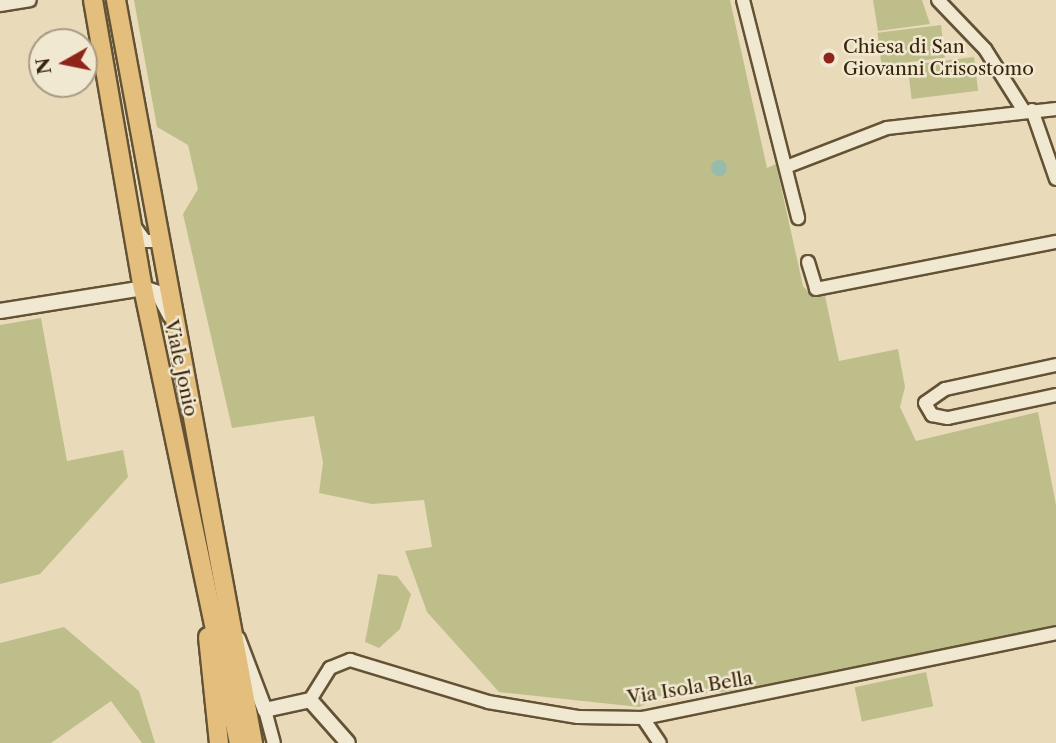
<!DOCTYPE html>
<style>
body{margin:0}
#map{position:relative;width:1056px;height:743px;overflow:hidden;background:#e9dbba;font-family:"Libre Caslon Text",serif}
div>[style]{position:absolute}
.green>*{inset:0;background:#bebe8b;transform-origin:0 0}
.water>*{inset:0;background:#98bcab}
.round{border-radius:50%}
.roads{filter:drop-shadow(2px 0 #645235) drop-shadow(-2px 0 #645235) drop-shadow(0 2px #645235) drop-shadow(0 -2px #645235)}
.minor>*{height:12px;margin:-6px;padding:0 6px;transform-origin:6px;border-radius:6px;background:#f1e8d2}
.tertiary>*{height:14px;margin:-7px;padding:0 7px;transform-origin:7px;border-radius:7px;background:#f1e8d2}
.primary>*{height:18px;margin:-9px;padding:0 9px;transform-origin:9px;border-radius:9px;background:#e4be7d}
.dots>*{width:19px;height:19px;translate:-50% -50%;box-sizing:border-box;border:4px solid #f1e8d2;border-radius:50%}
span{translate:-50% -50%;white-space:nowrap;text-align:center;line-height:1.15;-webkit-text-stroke:5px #f1e8d2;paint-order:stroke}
.poi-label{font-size:19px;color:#382409}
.left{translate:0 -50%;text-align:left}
.street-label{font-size:19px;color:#382409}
.north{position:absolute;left:28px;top:28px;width:70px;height:70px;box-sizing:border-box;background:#f1e8d2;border:2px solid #a79a82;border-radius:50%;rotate:261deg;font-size:19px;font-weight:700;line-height:28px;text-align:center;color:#382409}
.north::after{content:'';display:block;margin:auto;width:24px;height:32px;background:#8f2418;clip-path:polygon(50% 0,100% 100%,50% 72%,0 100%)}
</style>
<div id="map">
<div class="green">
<i style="clip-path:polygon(134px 0,730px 0,767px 168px,776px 164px,803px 286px,814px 298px,825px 296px,839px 361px,898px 349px,905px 387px,900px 407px,916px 441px,1038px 412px,1056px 505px,1056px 628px,756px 689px,661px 697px,639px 707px,499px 692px,427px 612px,405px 551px,432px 547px,424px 500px,372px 504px,319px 493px,323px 462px,314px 416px,232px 428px,183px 214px,198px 189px,188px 145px,157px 127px)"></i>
<i style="clip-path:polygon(873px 0,922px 0,930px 24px,878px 31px)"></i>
<i style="left:941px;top:25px;width:33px;height:64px;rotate:83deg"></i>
<i style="left:974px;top:57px;width:34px;height:67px;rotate:83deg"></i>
<i style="clip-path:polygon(41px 318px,67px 461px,123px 450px,128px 477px,40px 574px,0 584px,0 325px)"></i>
<i style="clip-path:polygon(378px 574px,397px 576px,411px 594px,400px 629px,379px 648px,365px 642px)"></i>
<i style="clip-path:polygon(64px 627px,139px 691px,155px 743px,142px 743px,111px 701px,51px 743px,0 743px,0 643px)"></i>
<i style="left:926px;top:672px;width:35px;height:73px;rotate:78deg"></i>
</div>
<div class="water">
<i class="round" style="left:711px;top:160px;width:16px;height:16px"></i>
</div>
<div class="roads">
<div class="minor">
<i style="left:743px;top:0;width:225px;rotate:75.8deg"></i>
<i style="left:938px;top:0;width:68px;rotate:46.2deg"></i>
<i style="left:985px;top:49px;width:73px;rotate:57.8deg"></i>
<i style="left:0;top:5px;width:30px;rotate:-9deg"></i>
<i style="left:1032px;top:110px;width:73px;rotate:70.8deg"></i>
<i style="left:786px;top:167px;width:108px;rotate:-21.1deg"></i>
<i style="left:887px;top:128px;width:170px;rotate:-6.4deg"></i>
<i style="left:135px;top:227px;width:17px;rotate:54deg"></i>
<i style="left:145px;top:241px;width:18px"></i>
<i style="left:808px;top:262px;width:28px;rotate:73deg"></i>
<i style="left:816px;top:289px;width:245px;rotate:-11.1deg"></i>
<i style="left:1056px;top:365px;width:114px;rotate:167.8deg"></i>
<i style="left:945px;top:389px;width:24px;rotate:145deg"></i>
<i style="left:925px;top:403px;width:14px;rotate:60deg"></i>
<i style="left:932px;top:415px;width:16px;rotate:11deg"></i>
<i style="left:948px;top:418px;width:110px;rotate:-12deg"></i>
<i style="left:310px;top:700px;width:38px;rotate:-58deg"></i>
<i style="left:330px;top:668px;width:22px;rotate:-22deg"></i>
<i style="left:350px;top:660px;width:144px;rotate:16.9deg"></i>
<i style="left:488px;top:702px;width:91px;rotate:9.5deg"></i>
<i style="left:578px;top:717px;width:65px;rotate:0.9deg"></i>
<i style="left:643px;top:718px;width:422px;rotate:-11.6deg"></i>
<i style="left:265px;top:710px;width:34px;rotate:75deg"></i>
<i style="left:643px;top:718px;width:30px;rotate:56deg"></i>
</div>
<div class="tertiary">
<i style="left:0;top:311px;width:145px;rotate:-9.1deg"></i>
<i style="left:143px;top:288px;width:16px;rotate:18deg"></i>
<i style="left:158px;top:293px;width:26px;rotate:62deg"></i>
<i style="left:238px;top:639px;width:76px;rotate:69.2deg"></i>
<i style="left:265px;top:710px;width:46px;rotate:-12.5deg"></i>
<i style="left:310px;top:700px;width:57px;rotate:48.5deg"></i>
</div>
<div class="primary">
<i style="left:93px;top:0;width:292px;rotate:80.2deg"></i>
<i style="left:143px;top:288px;width:465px;rotate:78.1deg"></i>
<i style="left:116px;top:0;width:756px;rotate:79.55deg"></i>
<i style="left:208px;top:637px;width:107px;rotate:84.1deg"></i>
</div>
</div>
<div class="dots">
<i style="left:829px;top:58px;background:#8f2418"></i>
</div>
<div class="poi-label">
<span class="left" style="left:843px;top:58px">Chiesa di San<br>Giovanni Crisostomo</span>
</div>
<div class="street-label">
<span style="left:181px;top:368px;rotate:78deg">Viale Jonio</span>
<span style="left:690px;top:688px;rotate:-9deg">Via Isola Bella</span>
</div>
<div class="north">N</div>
</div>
